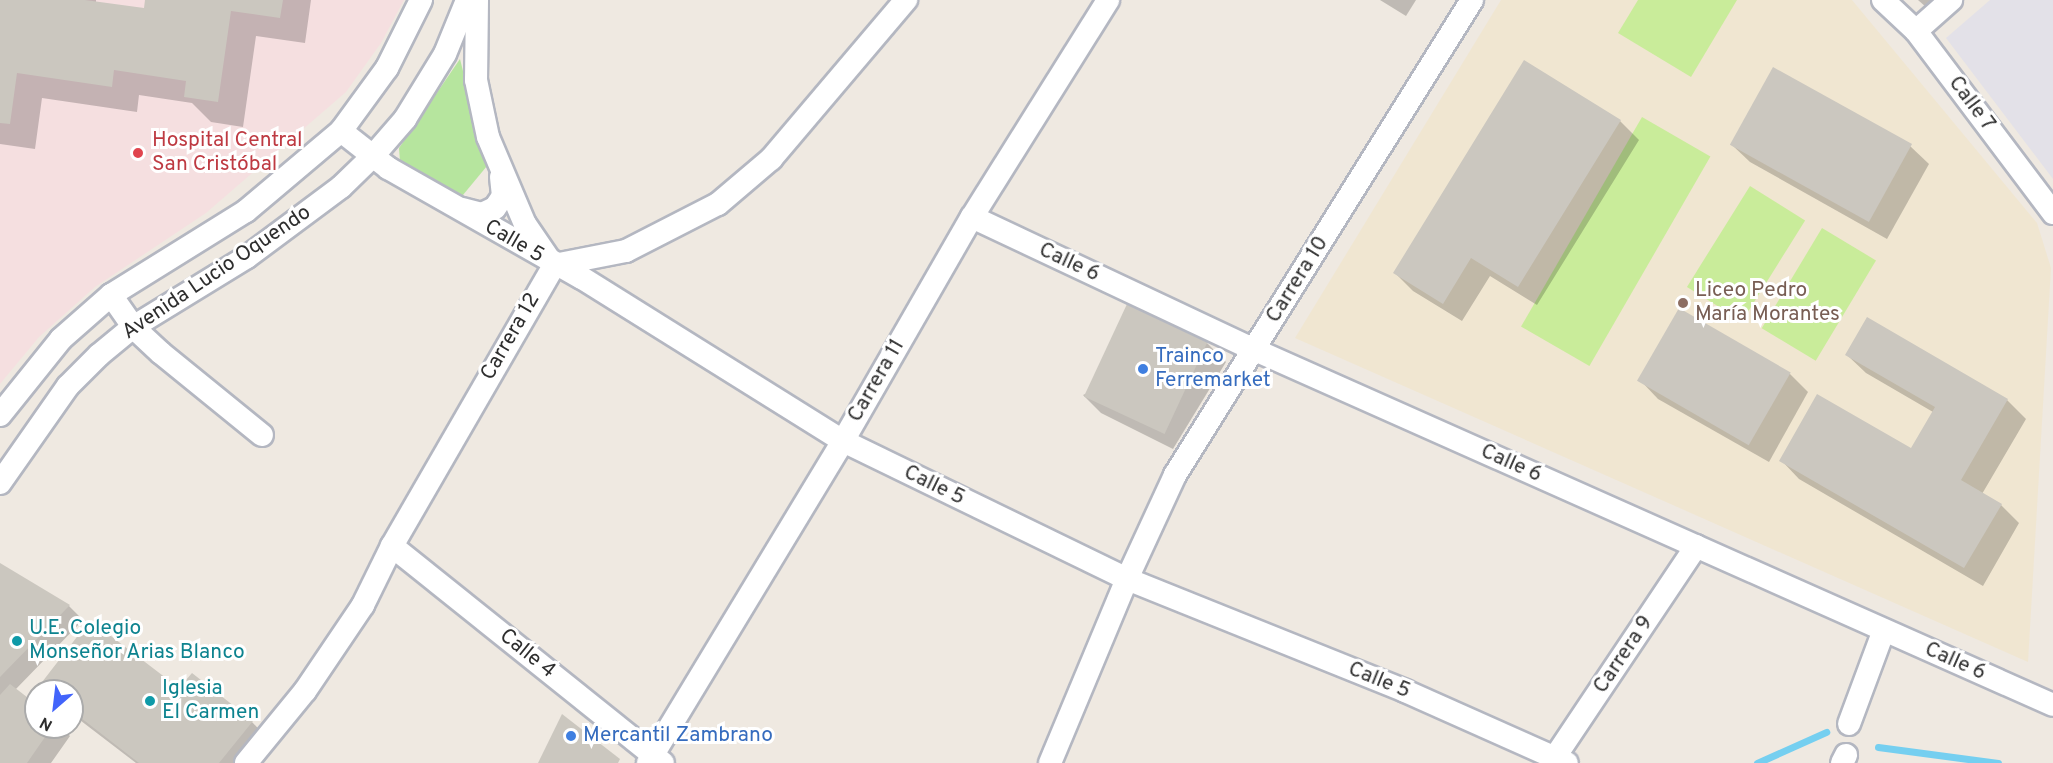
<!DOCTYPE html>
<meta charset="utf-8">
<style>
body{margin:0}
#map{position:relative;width:2053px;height:763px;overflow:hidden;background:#efe9e1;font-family:Overpass,sans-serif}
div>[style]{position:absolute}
.industrial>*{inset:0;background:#e3e1e8}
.education>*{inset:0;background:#f0e6d1}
.medical>*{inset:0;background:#f5dfe0}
.green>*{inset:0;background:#b6e59e}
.pitch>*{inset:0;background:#c9ec9a;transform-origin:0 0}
.shadow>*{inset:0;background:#0003}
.stream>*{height:7px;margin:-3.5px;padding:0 3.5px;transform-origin:3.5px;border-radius:3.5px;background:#75cff0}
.building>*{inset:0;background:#cbc7bf;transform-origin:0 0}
.roads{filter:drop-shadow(2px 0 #b4b7c1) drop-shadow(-2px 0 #b4b7c1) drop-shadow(0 2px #b4b7c1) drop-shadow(0 -2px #b4b7c1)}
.minor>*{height:22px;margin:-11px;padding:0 11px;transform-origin:11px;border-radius:11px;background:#fff}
.dots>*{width:16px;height:16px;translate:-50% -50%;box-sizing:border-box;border:3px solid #fff;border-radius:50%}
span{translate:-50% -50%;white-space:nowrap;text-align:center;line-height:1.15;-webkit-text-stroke:6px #fff;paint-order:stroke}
.street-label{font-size:21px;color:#2e2e2e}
.health-label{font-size:21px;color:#be3a42}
.left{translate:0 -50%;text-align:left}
.education-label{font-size:21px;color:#785e54}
.shop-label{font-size:21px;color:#366cbe}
.culture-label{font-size:21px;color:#0d838f}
.north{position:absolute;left:24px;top:679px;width:60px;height:60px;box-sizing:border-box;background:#fff;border:2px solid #ababab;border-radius:50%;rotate:208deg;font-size:16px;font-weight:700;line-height:24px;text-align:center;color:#2e2e2e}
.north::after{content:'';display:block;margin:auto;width:21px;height:27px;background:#4264fb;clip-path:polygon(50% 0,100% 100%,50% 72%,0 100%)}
</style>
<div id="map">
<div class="industrial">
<i style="clip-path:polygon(1990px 0,2053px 0,2053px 179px,1946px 38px)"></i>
</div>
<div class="education">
<i style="clip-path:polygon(1501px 0,1852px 0,2037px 223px,2051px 268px,2028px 662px,1295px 338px)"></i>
</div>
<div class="medical">
<i style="clip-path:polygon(0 0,404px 0,381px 43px,346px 92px,206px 213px,95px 287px,39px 337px,0 384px)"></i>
</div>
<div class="green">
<i style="clip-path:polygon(460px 59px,487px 166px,458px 201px,400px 161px,399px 148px)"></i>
</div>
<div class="pitch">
<i style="clip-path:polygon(1638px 0,1737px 0,1691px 77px,1618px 33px)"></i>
<i style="left:1642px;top:117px;width:79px;height:242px;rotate:30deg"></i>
<i style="left:1750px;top:186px;width:65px;height:119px;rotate:32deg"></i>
<i style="left:1822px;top:228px;width:63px;height:117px;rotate:31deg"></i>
</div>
<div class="shadow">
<i style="clip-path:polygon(0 0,96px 0,96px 3px,145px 10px,147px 0,311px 0,305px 43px,256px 36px,243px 127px,211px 122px,192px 103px,139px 95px,137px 112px,42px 98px,35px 149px,0 144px)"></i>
<i style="clip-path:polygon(1380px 0,1416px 0,1406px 16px)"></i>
<i style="clip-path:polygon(1918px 0,1950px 0,1934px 14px)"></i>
<i style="clip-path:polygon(1525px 62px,1620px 121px,1639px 140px,1537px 305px,1490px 276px,1462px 321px,1413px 291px,1395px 273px)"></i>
<i style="clip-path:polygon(1731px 144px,1910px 146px,1929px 164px,1887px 239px,1750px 162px)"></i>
<i style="clip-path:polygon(1207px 343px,1226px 362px,1173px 449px,1101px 413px,1083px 395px)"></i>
<i style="clip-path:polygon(1847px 355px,2007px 400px,2026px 419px,1982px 494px,2001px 505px,2019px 523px,1983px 586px,1799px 479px,1781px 460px,1911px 450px,1933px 412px,1866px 373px)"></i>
<i style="clip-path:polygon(1790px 374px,1808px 392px,1769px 462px,1658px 399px,1640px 380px)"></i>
<i style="clip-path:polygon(0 565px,69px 606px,83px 620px,15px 690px,36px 706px,36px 727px,61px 727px,70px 736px,51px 763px,0 763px)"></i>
<i style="clip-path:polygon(179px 690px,252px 722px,270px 741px,252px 763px,136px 763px,72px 714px,72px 691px,46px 691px)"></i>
</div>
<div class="stream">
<i style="left:1878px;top:747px;width:121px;rotate:7.6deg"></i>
<i style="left:1757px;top:763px;width:76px;rotate:-24.2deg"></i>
</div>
<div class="building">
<i style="clip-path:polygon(0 0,85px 0,144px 8px,145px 0,283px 0,280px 18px,231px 11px,218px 102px,184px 97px,186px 81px,114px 70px,112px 87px,17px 73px,10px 124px,0 123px)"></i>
<i style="clip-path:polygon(1524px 60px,1621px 120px,1518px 287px,1471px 258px,1443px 304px,1393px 273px)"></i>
<i style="left:1773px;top:67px;width:159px;height:89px;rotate:29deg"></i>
<i style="left:1127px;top:304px;width:89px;height:102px;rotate:25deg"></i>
<i style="left:1679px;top:308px;width:129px;height:84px;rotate:30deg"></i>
<i style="clip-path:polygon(1867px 317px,2008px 399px,1961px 480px,2002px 504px,1964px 568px,1779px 461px,1817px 394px,1911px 448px,1935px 407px,1845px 355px)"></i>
<i style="clip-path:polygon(0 563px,70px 605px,0 677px)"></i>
<i style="clip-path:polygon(90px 620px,179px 688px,192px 673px,253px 721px,219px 763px,139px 763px,72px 711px,72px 691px,45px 691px,39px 686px)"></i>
<i style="clip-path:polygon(10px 684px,36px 704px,36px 727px,52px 727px,27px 763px,0 763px,0 695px)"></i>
<i style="clip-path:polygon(562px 714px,620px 759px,618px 763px,538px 763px)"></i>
</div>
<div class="roads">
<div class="minor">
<i style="left:477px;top:0;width:80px;rotate:90.7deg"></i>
<i style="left:476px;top:80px;width:58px;rotate:78.1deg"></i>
<i style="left:488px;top:137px;width:95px;rotate:67deg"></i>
<i style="left:525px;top:224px;width:42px;rotate:55.6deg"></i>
<i style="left:1883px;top:0;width:45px;rotate:43.2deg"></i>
<i style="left:1916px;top:31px;width:228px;rotate:53deg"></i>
<i style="left:1916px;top:31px;width:47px;rotate:-41.5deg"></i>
<i style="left:341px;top:131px;width:60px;rotate:38.2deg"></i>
<i style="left:388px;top:168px;width:223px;rotate:29.6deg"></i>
<i style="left:582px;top:278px;width:308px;rotate:32deg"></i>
<i style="left:843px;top:441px;width:316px;rotate:25.9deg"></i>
<i style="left:1127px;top:579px;width:300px;rotate:21.9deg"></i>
<i style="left:1405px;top:691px;width:177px;rotate:24deg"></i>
<i style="left:462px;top:209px;width:21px;rotate:14deg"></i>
<i style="left:482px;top:214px;width:14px;rotate:-25deg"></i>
<i style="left:495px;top:208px;width:14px;rotate:-56deg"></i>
<i style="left:503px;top:196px;width:19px;rotate:-96deg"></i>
<i style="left:972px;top:217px;width:313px;rotate:25.2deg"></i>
<i style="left:1255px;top:350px;width:873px;rotate:23.98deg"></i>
<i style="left:111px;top:295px;width:39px;rotate:55deg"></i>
<i style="left:133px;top:327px;width:38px;rotate:43deg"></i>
<i style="left:161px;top:353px;width:130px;rotate:39.1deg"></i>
<i style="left:0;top:415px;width:97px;rotate:-51.2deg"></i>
<i style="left:61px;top:339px;width:67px;rotate:-41.3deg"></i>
<i style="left:111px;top:295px;width:159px;rotate:-31.9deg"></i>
<i style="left:246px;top:211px;width:124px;rotate:-40.1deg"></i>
<i style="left:341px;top:131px;width:78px;rotate:-53.9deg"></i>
<i style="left:387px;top:68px;width:76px;rotate:-63.4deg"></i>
<i style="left:0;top:483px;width:118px;rotate:-55deg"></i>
<i style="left:68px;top:386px;width:44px;rotate:-45deg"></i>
<i style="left:99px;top:355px;width:44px;rotate:-39.5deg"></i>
<i style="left:133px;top:327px;width:134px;rotate:-31.6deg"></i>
<i style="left:247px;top:257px;width:117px;rotate:-36.7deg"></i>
<i style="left:341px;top:187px;width:45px;rotate:-44.1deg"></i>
<i style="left:373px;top:156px;width:49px;rotate:-49.1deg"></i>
<i style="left:405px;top:119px;width:76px;rotate:-58.4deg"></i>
<i style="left:445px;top:54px;width:58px;rotate:-67.8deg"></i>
<i style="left:392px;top:546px;width:347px;rotate:38.7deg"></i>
<i style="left:1849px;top:724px;width:100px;rotate:-69.6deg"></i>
<i style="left:246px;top:763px;width:93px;rotate:-50.7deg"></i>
<i style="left:305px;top:691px;width:104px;rotate:-56deg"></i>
<i style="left:363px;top:605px;width:66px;rotate:-63.8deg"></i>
<i style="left:392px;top:546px;width:324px;rotate:-60deg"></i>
<i style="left:554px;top:265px;width:73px;rotate:-11deg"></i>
<i style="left:626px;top:251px;width:103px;rotate:-27.1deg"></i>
<i style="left:718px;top:204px;width:70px;rotate:-40.3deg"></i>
<i style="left:771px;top:159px;width:209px;rotate:-49.7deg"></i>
<i style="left:648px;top:763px;width:376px;rotate:-58.8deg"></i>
<i style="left:843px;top:441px;width:258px;rotate:-60.1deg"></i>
<i style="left:972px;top:217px;width:256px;rotate:-57.9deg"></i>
<i style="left:1050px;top:763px;width:199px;rotate:-67.3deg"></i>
<i style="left:1127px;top:579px;width:115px;rotate:-65.2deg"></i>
<i style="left:1175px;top:475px;width:560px;rotate:-57.98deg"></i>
<i style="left:1551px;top:763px;width:261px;rotate:-56.2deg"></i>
<i style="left:1842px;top:763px;width:9px;rotate:-63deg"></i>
</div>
</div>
<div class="dots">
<i style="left:138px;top:153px;background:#e0444e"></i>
<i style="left:1683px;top:303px;background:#8d6e63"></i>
<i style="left:1143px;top:369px;background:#3f7fe0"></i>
<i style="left:17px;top:641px;background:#0f9aa8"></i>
<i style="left:150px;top:701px;background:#0f9aa8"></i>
<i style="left:571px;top:736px;background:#3f7fe0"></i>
</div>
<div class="street-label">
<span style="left:1971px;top:104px;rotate:53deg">Calle 7</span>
<span style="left:514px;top:242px;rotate:30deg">Calle 5</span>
<span style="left:1069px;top:263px;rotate:25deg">Calle 6</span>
<span style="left:217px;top:273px;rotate:-34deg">Avenida Lucio Oquendo</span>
<span style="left:1298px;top:280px;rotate:-58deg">Carrera 10</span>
<span style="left:511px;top:337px;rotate:-60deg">Carrera 12</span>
<span style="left:877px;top:381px;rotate:-60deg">Carrera 11</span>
<span style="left:1511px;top:464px;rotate:24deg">Calle 6</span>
<span style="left:934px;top:486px;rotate:26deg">Calle 5</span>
<span style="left:527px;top:654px;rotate:39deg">Calle 4</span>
<span style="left:1624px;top:655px;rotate:-56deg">Carrera 9</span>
<span style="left:1955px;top:662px;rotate:24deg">Calle 6</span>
<span style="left:1379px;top:681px;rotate:22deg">Calle 5</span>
</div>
<div class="health-label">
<span class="left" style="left:152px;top:153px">Hospital Central<br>San Cristóbal</span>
</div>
<div class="education-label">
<span class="left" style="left:1695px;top:303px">Liceo Pedro<br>María Morantes</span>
</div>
<div class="shop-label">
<span class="left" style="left:1155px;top:369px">Trainco<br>Ferremarket</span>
<span class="left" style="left:583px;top:736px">Mercantil Zambrano</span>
</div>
<div class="culture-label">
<span class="left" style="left:29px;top:641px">U.E. Colegio<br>Monseñor Arias Blanco</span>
<span class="left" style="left:162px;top:701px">Iglesia<br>El Carmen</span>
</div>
<div class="north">N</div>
</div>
